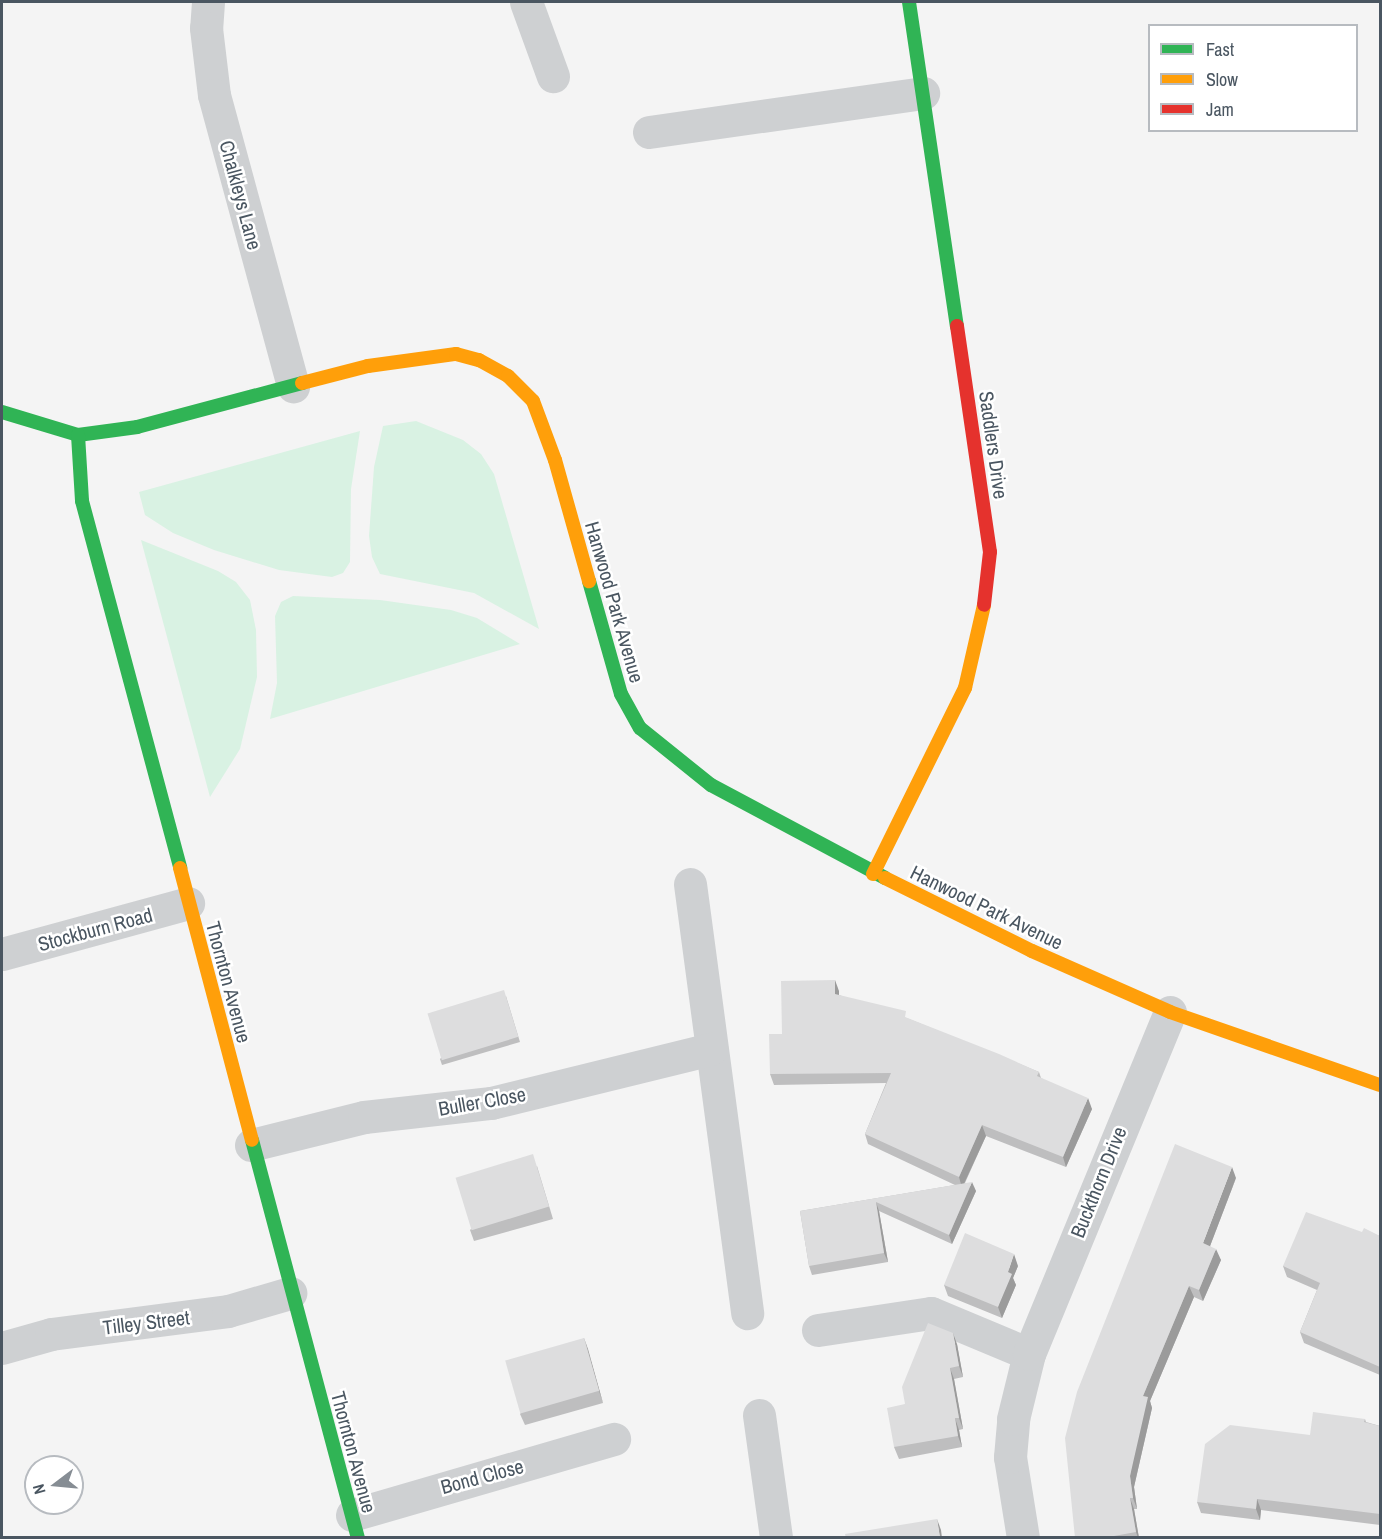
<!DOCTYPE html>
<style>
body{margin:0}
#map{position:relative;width:1382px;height:1539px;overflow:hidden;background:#f4f4f4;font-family:"Archivo Narrow",sans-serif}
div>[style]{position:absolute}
.green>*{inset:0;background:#d9f2e3}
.street>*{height:33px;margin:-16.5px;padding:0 16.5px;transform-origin:16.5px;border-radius:16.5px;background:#ced0d2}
.fast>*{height:14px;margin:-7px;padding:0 7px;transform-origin:7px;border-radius:7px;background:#30b455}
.slow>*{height:14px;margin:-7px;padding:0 7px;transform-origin:7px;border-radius:7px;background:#ff9f0a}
.jam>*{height:14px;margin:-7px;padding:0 7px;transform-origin:7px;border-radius:7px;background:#e5322d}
.wall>*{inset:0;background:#bebebf}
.shaded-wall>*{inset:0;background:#9b9b9b}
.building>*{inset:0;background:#ddddde;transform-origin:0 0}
span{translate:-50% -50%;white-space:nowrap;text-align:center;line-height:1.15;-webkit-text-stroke:5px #fff;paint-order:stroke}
.street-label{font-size:20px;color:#4a5661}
.frame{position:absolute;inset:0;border:3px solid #4a5661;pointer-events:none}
.legend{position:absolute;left:1148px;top:24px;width:210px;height:108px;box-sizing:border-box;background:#fff;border:2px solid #b7bbc0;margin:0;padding:8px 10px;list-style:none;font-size:18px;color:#4a5661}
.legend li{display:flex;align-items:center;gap:12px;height:30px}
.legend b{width:30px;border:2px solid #b7bbc0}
.north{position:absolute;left:24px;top:1455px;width:60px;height:60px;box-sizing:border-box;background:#fff;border:2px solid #b7bbc0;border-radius:50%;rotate:254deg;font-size:16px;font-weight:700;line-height:24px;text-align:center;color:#4a5661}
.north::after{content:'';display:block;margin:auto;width:21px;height:27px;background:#868d94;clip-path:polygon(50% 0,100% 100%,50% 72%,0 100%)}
</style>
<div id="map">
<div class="green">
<i style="clip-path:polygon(416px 421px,463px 440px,481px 454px,494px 474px,539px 629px,474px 593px,380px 574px,372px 557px,369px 536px,374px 467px,383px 426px)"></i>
<i style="clip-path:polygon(360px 431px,351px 489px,350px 562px,343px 573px,332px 577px,279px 570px,214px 550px,173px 533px,145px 515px,139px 492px)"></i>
<i style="clip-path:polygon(141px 540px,218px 571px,236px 582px,250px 600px,256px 630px,257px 677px,240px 749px,210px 797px)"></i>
<i style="clip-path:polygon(293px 596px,380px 600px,451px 610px,477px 618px,520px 644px,270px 719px,277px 683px,275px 616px,281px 602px)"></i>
</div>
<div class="street">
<i style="left:208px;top:2px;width:26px;rotate:94deg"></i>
<i style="left:206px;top:28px;width:67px;rotate:83.2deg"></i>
<i style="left:214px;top:95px;width:302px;rotate:74.8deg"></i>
<i style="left:526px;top:2px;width:79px;rotate:70deg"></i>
<i style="left:649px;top:132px;width:277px;rotate:-8.1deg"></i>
<i style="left:690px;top:884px;width:433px;rotate:82.4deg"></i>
<i style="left:2px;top:954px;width:193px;rotate:-15.3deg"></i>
<i style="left:251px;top:1145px;width:116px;rotate:-13.9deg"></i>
<i style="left:364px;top:1117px;width:128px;rotate:-6.3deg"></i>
<i style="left:491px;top:1103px;width:227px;rotate:-13.8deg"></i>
<i style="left:818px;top:1330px;width:114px;rotate:-8.6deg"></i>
<i style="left:931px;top:1313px;width:106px;rotate:22.7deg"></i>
<i style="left:2px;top:1348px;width:51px;rotate:-15.9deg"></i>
<i style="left:51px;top:1334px;width:178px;rotate:-7.4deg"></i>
<i style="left:228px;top:1311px;width:65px;rotate:-16.2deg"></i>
<i style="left:759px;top:1415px;width:124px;rotate:82.1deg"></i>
<i style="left:352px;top:1515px;width:273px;rotate:-16.2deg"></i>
<i style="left:1023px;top:1538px;width:82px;rotate:-99.1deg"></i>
<i style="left:1010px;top:1457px;width:38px;rotate:-85deg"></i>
<i style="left:1013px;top:1419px;width:67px;rotate:-76.2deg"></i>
<i style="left:1029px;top:1354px;width:370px;rotate:-67.6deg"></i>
</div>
<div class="fast">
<i style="left:909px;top:2px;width:328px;rotate:81.6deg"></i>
<i style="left:2px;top:412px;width:79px;rotate:16.8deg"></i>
<i style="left:78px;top:435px;width:60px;rotate:-7.7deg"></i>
<i style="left:137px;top:427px;width:171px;rotate:-14.9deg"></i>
<i style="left:78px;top:435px;width:66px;rotate:86.5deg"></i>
<i style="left:82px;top:501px;width:380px;rotate:75deg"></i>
<i style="left:589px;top:581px;width:117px;rotate:74.2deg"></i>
<i style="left:621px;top:694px;width:39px;rotate:61deg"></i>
<i style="left:640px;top:728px;width:91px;rotate:38.8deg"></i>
<i style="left:711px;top:785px;width:197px;rotate:28.1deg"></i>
<i style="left:252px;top:1140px;width:412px;rotate:75.1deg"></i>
</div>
<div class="slow">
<i style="left:302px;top:383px;width:68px;rotate:-14.4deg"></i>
<i style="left:368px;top:366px;width:89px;rotate:-7.8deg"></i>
<i style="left:456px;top:354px;width:24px;rotate:15deg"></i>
<i style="left:479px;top:360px;width:33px;rotate:29deg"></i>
<i style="left:508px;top:376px;width:35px;rotate:45deg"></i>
<i style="left:533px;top:401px;width:63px;rotate:69.6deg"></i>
<i style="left:555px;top:460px;width:126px;rotate:74.3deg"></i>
<i style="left:180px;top:868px;width:281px;rotate:75.2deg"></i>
<i style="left:873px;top:874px;width:208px;rotate:-63.7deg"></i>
<i style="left:965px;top:688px;width:85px;rotate:-77.1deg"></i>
<i style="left:885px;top:878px;width:164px;rotate:26.4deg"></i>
<i style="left:1032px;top:951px;width:151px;rotate:23.8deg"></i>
<i style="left:1170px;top:1012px;width:222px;rotate:19.2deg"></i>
</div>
<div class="jam">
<i style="left:957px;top:326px;width:228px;rotate:81.7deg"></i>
<i style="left:990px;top:552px;width:53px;rotate:96.5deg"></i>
</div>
<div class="wall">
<i style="clip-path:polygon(839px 991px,839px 995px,909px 1019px,1039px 1072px,1041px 1078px,1092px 1109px,1066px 1167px,986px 1136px,965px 1183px,976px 1191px,952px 1244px,879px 1211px,888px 1262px,812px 1275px,809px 1266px,800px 1211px,955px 1185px,868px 1144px,865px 1134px,886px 1083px,774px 1085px,770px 1074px,782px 1034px)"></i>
<i style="clip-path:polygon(506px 996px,520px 1042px,442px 1065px,440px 1059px)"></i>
<i style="clip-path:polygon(537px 1166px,553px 1219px,474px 1241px,470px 1230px)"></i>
<i style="clip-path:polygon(1236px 1178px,1210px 1246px,1221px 1260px,1203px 1301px,1194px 1297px,1150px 1401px,1152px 1408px,1134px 1487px,1137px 1509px,1134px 1509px,1139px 1538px,1075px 1538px)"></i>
<i style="clip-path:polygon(1362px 1232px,1380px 1236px,1380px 1375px,1304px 1343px,1300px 1332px,1317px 1290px,1287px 1277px,1283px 1266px)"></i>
<i style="clip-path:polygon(1018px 1266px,1013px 1278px,1016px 1285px,1002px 1318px,948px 1296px,944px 1285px)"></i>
<i style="clip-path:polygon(584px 1338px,603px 1403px,525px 1425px,520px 1414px)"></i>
<i style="clip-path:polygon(957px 1344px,963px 1377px,954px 1379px,963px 1429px,959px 1430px,962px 1447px,899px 1459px,894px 1447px,905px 1404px)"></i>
<i style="clip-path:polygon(1365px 1419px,1366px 1422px,1380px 1426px,1380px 1525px,1261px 1510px,1260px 1520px,1201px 1513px,1197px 1502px,1310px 1435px)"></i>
</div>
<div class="shaded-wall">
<i style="clip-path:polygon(835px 980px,839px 991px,839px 1005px,835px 994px)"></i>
<i style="clip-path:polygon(1088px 1098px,1092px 1109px,1066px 1167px,1063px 1157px)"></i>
<i style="clip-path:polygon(982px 1125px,986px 1136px,962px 1188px,959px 1177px)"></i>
<i style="clip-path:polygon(1232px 1167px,1236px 1178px,1207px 1254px,1203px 1243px)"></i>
<i style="clip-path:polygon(972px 1182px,976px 1191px,952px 1244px,949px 1235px)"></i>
<i style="clip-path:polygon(876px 1202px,879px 1211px,888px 1262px,884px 1253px)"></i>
<i style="clip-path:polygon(1216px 1249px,1221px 1260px,1203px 1301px,1199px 1290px)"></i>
<i style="clip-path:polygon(1014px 1254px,1018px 1266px,1013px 1278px,1016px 1285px,1002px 1318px,998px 1307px,1008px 1272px)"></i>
<i style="clip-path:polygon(1189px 1286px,1194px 1297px,1150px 1401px,1152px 1408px,1134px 1487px,1137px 1509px,1133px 1498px,1130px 1476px,1143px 1396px)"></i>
<i style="clip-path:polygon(953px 1333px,957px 1344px,963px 1377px,959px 1366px)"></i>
<i style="clip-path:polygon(584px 1338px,588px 1349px,603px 1403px,599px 1391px)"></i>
<i style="clip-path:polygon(950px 1368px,954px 1379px,963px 1429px,959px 1418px)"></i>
<i style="clip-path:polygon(955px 1418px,959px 1430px,962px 1447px,958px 1436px)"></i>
<i style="clip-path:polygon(1130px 1498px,1134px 1509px,1139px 1538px,1138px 1538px,1136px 1532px)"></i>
<i style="clip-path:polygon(1257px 1499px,1261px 1510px,1260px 1520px,1256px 1509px)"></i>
<i style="clip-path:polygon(937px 1519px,941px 1530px,942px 1538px,940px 1538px)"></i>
</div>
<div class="building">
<i style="clip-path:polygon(835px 980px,835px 994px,906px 1011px,905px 1017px,999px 1054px,1039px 1072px,1037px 1076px,1088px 1098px,1063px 1157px,982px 1125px,959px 1177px,865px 1134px,891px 1073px,770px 1074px,769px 1034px,782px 1034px,781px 981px)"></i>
<i style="left:504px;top:990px;width:49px;height:80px;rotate:73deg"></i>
<i style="clip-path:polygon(1175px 1144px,1232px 1167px,1203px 1243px,1216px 1249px,1199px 1290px,1189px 1286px,1143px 1396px,1148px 1397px,1130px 1476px,1133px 1498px,1130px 1498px,1136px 1532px,1103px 1538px,1075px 1538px,1065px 1438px,1077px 1392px)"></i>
<i style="left:533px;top:1154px;width:55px;height:81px;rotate:73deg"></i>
<i style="clip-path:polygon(972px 1182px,949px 1235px,876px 1202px,884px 1253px,809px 1266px,800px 1211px)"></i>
<i style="clip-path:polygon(1306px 1212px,1362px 1232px,1364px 1228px,1380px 1236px,1380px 1367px,1300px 1332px,1320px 1283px,1283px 1266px)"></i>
<i style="clip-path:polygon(965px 1233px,1014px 1254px,1008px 1272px,1012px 1274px,998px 1307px,944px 1285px)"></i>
<i style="clip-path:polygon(928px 1323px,953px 1333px,959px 1366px,950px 1368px,959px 1418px,955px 1418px,958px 1436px,894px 1447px,887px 1408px,905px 1404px,902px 1387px)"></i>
<i style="left:584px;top:1338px;width:55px;height:82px;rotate:74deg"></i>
<i style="clip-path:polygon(1313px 1412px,1365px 1419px,1364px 1422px,1380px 1426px,1380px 1514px,1257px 1499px,1256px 1509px,1197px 1502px,1205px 1444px,1230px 1425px,1310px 1435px)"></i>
<i style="clip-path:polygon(937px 1519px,940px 1538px,846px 1538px,845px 1534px)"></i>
</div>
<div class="street-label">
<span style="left:241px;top:195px;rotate:75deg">Chalkleys Lane</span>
<span style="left:994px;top:445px;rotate:82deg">Saddlers Drive</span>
<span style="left:615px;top:602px;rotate:74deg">Hanwood Park Avenue</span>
<span style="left:987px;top:907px;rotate:26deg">Hanwood Park Avenue</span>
<span style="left:95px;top:929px;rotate:-15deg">Stockburn Road</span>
<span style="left:229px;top:982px;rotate:75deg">Thornton Avenue</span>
<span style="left:482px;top:1101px;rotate:-10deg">Buller Close</span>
<span style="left:1098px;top:1182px;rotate:-68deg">Buckthorn Drive</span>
<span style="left:146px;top:1322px;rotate:-7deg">Tilley Street</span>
<span style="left:354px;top:1452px;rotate:75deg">Thornton Avenue</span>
<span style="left:482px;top:1476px;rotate:-15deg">Bond Close</span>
</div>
<div class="frame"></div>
<ul class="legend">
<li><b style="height:8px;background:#30b455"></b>Fast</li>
<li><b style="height:8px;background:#ff9f0a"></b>Slow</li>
<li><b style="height:8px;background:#e5322d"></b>Jam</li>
</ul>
<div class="north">N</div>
</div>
